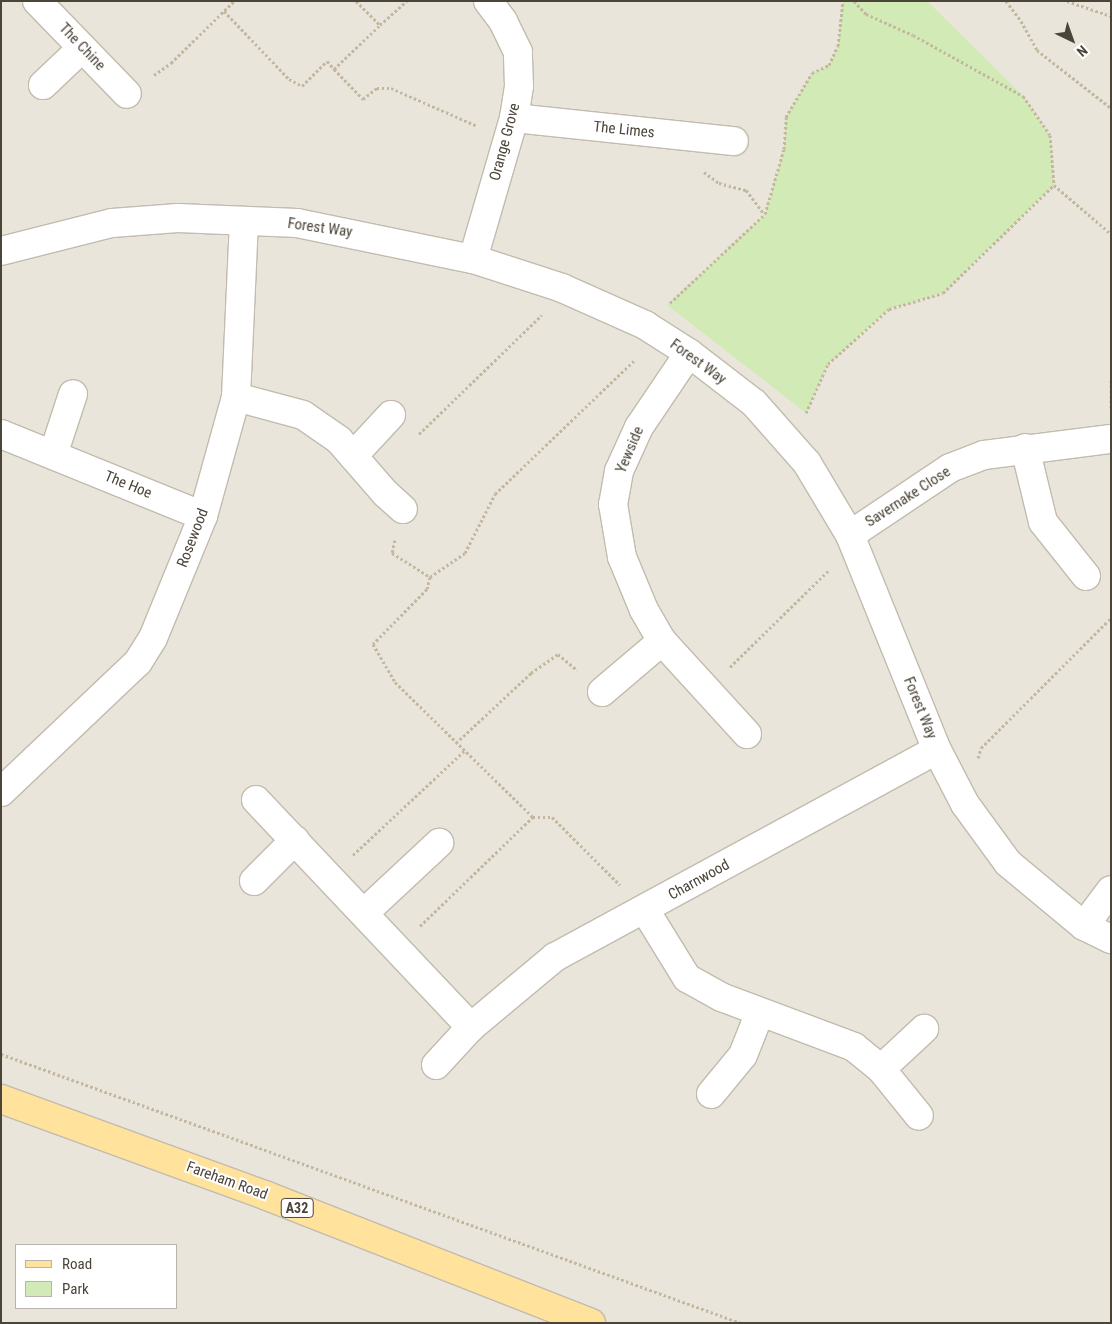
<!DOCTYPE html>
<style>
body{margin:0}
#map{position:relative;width:1112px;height:1324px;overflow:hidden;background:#f6f3ec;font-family:"Roboto Condensed",sans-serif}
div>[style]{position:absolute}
.residential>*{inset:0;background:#eae5da}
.green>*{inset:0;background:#d2eab5}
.path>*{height:3px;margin-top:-1.5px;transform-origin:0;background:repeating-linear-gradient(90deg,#c4b79f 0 2.5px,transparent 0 5px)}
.roads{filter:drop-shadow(1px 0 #c2bbae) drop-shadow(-1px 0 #c2bbae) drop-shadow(0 1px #c2bbae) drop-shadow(0 -1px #c2bbae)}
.minor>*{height:28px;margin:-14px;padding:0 14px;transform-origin:14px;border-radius:14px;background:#fff}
.major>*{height:28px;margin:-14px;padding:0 14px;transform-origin:14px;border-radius:14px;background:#ffe39c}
span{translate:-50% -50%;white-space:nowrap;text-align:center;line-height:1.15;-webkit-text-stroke:4px #fff;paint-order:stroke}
.shield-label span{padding:1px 4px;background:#fff;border:1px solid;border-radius:4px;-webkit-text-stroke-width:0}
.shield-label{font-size:14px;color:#4b4439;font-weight:700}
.street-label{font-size:15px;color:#4b4439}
.frame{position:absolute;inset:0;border:2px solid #4b4439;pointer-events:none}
.legend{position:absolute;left:15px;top:1244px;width:162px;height:65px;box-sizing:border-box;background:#fff;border:1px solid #b7b4b0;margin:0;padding:6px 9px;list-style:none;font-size:15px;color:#4b4439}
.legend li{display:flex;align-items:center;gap:10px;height:25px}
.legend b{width:25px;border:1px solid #b7b4b0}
.north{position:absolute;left:1047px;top:15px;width:50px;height:50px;-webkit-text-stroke:4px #fff;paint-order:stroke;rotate:138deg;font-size:14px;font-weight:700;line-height:20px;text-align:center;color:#4b4439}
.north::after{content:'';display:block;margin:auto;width:18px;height:22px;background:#4b4439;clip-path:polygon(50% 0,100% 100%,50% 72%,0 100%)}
</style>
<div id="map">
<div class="residential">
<i style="clip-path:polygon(evenodd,1px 1px,1111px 1px,1111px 1323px,1px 1323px,1px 1px,16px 1245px,176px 1245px,176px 1308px,16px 1308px,16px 1245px)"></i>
</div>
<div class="green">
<i style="clip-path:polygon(843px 1px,927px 1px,1023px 96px,1050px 135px,1054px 185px,943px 293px,889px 309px,828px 364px,806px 413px,667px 305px,765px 214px,784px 149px,786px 117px,812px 73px,829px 65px,838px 46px)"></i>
</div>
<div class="path">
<i style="left:356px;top:1px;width:34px;rotate:45deg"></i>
<i style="left:380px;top:25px;width:36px;rotate:-42deg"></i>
<i style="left:854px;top:1px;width:18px;rotate:47deg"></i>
<i style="left:866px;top:14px;width:51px;rotate:24.1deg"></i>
<i style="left:913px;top:35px;width:126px;rotate:29deg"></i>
<i style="left:1023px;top:96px;width:47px;rotate:55.3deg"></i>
<i style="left:1050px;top:135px;width:50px;rotate:85.4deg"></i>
<i style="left:1054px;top:185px;width:75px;rotate:40.7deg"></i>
<i style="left:1006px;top:1px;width:25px;rotate:53deg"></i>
<i style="left:1021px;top:21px;width:33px;rotate:61deg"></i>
<i style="left:1037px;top:50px;width:94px;rotate:38.1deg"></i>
<i style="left:1067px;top:1px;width:46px;rotate:18.8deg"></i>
<i style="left:224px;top:11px;width:94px;rotate:46.3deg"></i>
<i style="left:289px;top:79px;width:15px;rotate:28deg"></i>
<i style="left:302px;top:86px;width:35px;rotate:-45deg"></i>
<i style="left:327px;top:61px;width:11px;rotate:49deg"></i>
<i style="left:334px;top:69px;width:64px;rotate:-43.7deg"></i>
<i style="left:334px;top:69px;width:42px;rotate:46deg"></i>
<i style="left:363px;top:99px;width:18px;rotate:-38deg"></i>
<i style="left:377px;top:88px;width:14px"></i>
<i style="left:391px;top:88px;width:94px;rotate:23.8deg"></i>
<i style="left:154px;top:75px;width:21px;rotate:-35deg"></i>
<i style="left:171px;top:63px;width:88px;rotate:-44.5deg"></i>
<i style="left:704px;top:172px;width:19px;rotate:36deg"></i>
<i style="left:719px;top:183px;width:28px;rotate:15deg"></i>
<i style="left:746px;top:190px;width:30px;rotate:53deg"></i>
<i style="left:670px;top:303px;width:130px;rotate:-43.1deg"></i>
<i style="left:765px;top:214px;width:68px;rotate:-73.7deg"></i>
<i style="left:784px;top:149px;width:32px;rotate:-86deg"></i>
<i style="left:786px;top:117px;width:51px;rotate:-59.4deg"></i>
<i style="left:812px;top:73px;width:19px;rotate:-25deg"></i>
<i style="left:829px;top:65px;width:21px;rotate:-65deg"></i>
<i style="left:838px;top:46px;width:45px;rotate:-83.7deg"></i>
<i style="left:1111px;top:408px;width:28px;rotate:-90deg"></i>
<i style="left:806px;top:413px;width:54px;rotate:-65.8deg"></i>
<i style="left:828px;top:364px;width:82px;rotate:-42deg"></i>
<i style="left:889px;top:309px;width:56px;rotate:-16.5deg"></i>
<i style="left:943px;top:293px;width:155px;rotate:-44.2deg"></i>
<i style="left:419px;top:434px;width:171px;rotate:-44.1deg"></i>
<i style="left:395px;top:540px;width:13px;rotate:103deg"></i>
<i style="left:392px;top:553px;width:45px;rotate:32.3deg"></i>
<i style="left:430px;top:577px;width:42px;rotate:-34.4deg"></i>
<i style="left:465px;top:553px;width:66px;rotate:-63deg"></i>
<i style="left:495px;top:494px;width:195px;rotate:-43.8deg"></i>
<i style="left:430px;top:577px;width:12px;rotate:104deg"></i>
<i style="left:427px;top:589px;width:77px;rotate:134.5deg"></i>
<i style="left:373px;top:644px;width:44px;rotate:59.9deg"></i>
<i style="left:395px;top:682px;width:193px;rotate:44.4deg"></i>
<i style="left:533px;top:817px;width:19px"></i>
<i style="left:552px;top:817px;width:96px;rotate:45deg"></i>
<i style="left:730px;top:667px;width:139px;rotate:-44.4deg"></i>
<i style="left:456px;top:743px;width:103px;rotate:-43deg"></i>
<i style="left:531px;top:673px;width:33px;rotate:-35deg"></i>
<i style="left:558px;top:654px;width:25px;rotate:40deg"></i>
<i style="left:978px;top:758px;width:10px;rotate:-73deg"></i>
<i style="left:981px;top:748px;width:184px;rotate:-45deg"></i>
<i style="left:353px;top:855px;width:152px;rotate:-43.1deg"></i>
<i style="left:420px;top:926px;width:157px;rotate:-44deg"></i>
<i style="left:1px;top:1054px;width:787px;rotate:19.98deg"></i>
</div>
<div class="roads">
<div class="minor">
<i style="left:37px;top:1px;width:129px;rotate:45.9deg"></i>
<i style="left:43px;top:85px;width:54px;rotate:-43.5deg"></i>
<i style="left:514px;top:118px;width:221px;rotate:6deg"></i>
<i style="left:1px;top:251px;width:114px;rotate:-14.2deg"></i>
<i style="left:112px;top:223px;width:66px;rotate:-4.3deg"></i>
<i style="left:178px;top:218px;width:119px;rotate:2.4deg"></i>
<i style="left:297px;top:223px;width:180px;rotate:11.6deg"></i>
<i style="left:473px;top:259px;width:94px;rotate:18deg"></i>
<i style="left:562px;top:288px;width:91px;rotate:24deg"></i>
<i style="left:645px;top:325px;width:52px;rotate:32.5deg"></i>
<i style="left:689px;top:353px;width:82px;rotate:37.6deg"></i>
<i style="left:754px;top:403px;width:80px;rotate:48.5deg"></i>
<i style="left:807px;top:463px;width:84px;rotate:59.2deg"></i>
<i style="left:850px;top:535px;width:232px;rotate:68deg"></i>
<i style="left:937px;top:750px;width:61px;rotate:62.6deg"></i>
<i style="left:965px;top:804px;width:73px;rotate:53.9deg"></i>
<i style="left:1008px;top:863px;width:99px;rotate:39.7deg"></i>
<i style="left:1084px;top:926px;width:30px;rotate:26deg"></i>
<i style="left:473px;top:259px;width:147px;rotate:-73.8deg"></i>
<i style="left:514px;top:118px;width:32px;rotate:-81deg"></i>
<i style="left:519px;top:86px;width:34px;rotate:-92deg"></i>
<i style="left:518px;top:52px;width:34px;rotate:-116deg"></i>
<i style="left:503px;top:21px;width:25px;rotate:-127deg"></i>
<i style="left:689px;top:353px;width:89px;rotate:124deg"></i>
<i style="left:639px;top:427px;width:48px;rotate:114.4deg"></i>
<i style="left:619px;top:471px;width:34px;rotate:100deg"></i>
<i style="left:613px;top:504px;width:54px;rotate:80.4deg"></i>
<i style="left:622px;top:557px;width:57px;rotate:67.5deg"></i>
<i style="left:644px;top:610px;width:36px;rotate:60deg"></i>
<i style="left:662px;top:641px;width:126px;rotate:47.6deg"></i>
<i style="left:236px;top:397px;width:69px;rotate:15deg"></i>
<i style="left:303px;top:415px;width:44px;rotate:34.8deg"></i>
<i style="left:339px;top:440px;width:70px;rotate:49deg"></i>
<i style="left:385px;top:493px;width:24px;rotate:42deg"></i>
<i style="left:1px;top:434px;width:218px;rotate:22.1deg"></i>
<i style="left:1025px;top:448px;width:76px;rotate:76.3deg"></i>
<i style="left:1043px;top:522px;width:69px;rotate:51.5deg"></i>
<i style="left:53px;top:455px;width:64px;rotate:-71.8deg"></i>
<i style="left:353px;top:456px;width:56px;rotate:-47.2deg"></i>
<i style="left:850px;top:535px;width:120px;rotate:-33.8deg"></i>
<i style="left:950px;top:468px;width:36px;rotate:-21deg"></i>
<i style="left:984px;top:455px;width:128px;rotate:-7.2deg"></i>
<i style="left:602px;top:692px;width:79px;rotate:-40.4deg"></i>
<i style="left:1px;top:792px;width:189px;rotate:-43.5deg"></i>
<i style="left:138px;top:662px;width:28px;rotate:-58deg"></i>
<i style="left:153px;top:638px;width:132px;rotate:-67.7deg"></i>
<i style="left:203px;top:516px;width:123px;rotate:-74.5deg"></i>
<i style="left:236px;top:397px;width:176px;rotate:-87.4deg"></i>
<i style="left:256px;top:800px;width:313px;rotate:46.6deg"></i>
<i style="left:254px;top:881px;width:58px;rotate:-45deg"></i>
<i style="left:645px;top:910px;width:80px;rotate:58.3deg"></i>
<i style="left:687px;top:978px;width:39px;rotate:29deg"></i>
<i style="left:721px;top:997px;width:142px;rotate:20.6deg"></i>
<i style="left:854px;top:1047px;width:35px;rotate:39deg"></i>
<i style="left:881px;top:1069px;width:60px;rotate:51deg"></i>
<i style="left:364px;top:913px;width:103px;rotate:-43deg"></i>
<i style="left:1084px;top:926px;width:45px;rotate:-53.1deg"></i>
<i style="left:436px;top:1065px;width:52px;rotate:-47.4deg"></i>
<i style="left:471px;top:1027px;width:109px;rotate:-39.8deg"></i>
<i style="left:555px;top:957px;width:434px;rotate:-28.5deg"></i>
<i style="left:881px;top:1069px;width:59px;rotate:-42.9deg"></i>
<i style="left:711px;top:1094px;width:50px;rotate:-50.6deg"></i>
<i style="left:743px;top:1055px;width:46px;rotate:-68.4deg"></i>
</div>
<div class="major">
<i style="left:1px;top:1099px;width:283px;rotate:20deg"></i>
<i style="left:267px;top:1196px;width:348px;rotate:21.4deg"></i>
</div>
</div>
<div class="shield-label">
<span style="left:297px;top:1208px">A32</span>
</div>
<div class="street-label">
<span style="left:82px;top:47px;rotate:46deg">The Chine</span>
<span style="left:624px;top:130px;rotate:6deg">The Limes</span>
<span style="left:505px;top:142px;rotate:-75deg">Orange Grove</span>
<span style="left:320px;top:228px;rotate:8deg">Forest Way</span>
<span style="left:698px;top:362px;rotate:36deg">Forest Way</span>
<span style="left:630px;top:450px;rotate:-67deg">Yewside</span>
<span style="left:128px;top:485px;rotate:22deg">The Hoe</span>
<span style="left:908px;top:497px;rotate:-33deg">Savernake Close</span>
<span style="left:193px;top:538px;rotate:-69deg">Rosewood</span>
<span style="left:920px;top:708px;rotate:68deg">Forest Way</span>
<span style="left:699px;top:880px;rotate:-29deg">Charnwood</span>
<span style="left:227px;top:1181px;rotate:20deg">Fareham Road</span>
</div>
<div class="frame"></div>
<ul class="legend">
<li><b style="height:6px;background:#ffe39c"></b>Road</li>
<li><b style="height:14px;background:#d2eab5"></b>Park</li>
</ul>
<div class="north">N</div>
</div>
